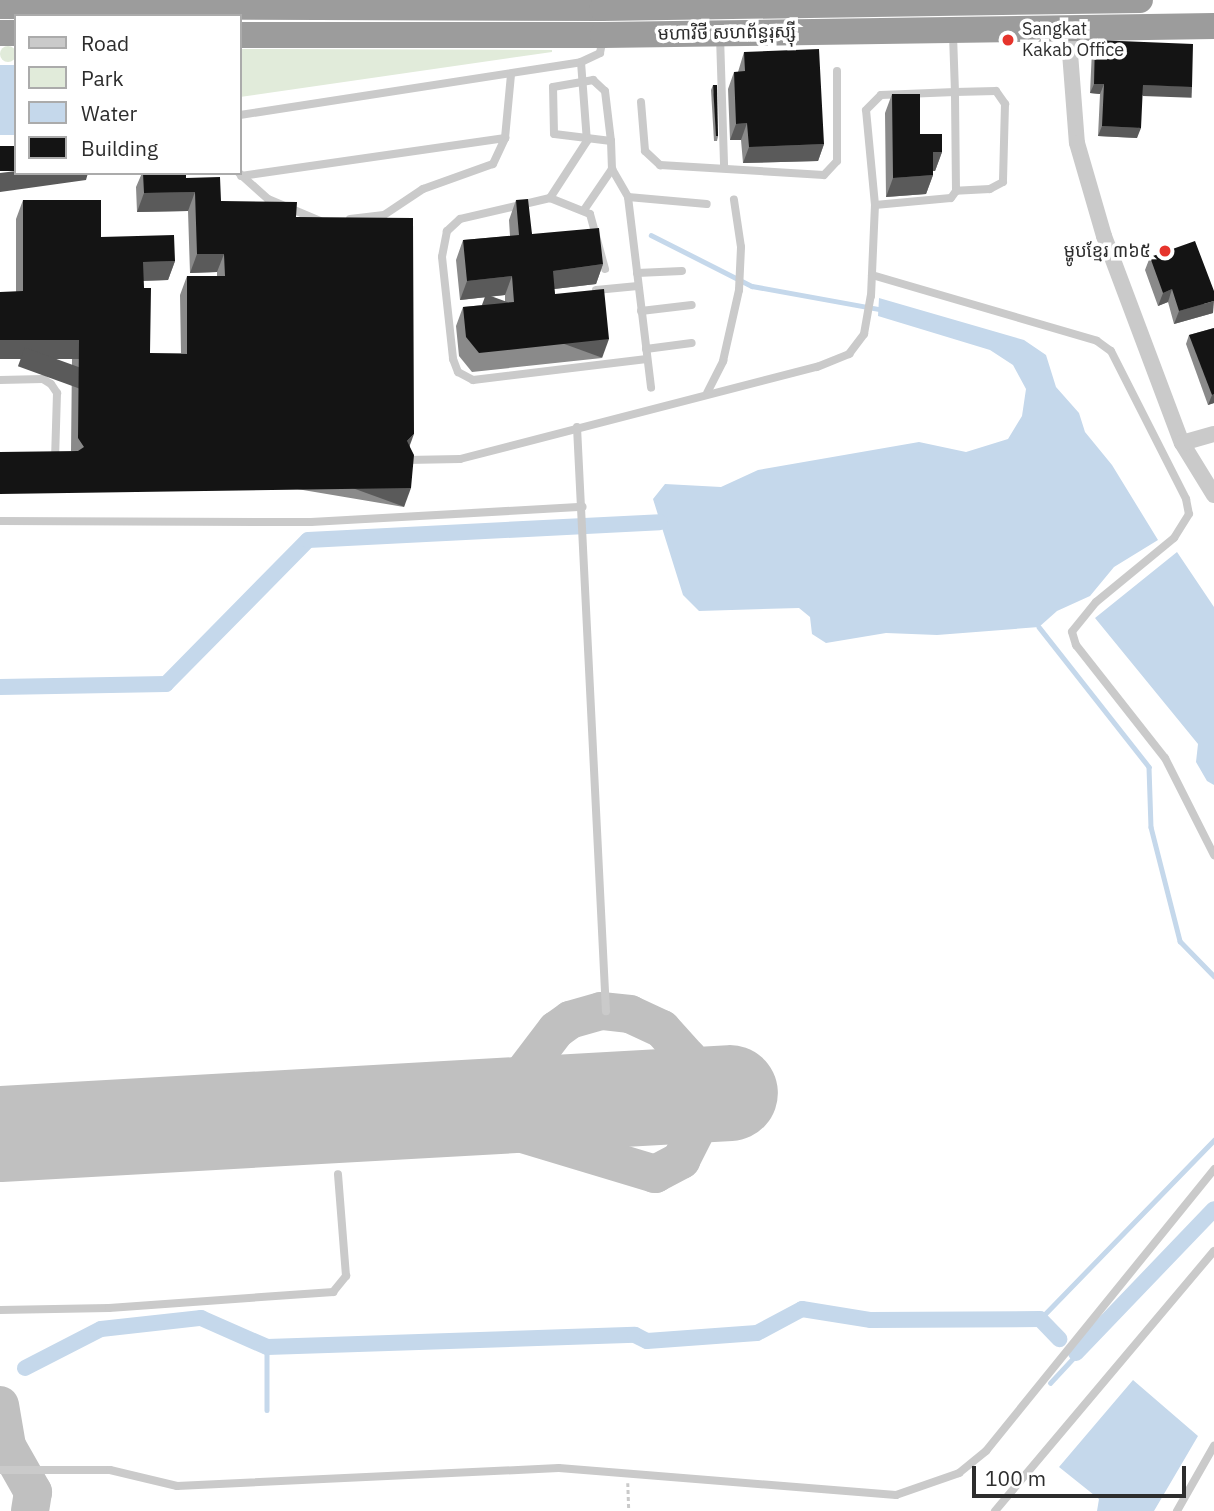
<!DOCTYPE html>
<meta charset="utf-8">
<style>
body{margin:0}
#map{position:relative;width:1214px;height:1511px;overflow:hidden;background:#fff;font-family:"IBM Plex Sans","Noto Sans Khmer",sans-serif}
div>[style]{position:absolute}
.green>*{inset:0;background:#e1ebda}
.round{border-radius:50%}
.water>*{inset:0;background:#c5d8eb;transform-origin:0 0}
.stream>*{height:4.5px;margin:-2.25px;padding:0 2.25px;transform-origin:2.25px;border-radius:2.25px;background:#c5d8eb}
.canal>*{height:16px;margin:-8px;padding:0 8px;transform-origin:8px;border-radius:8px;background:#c5d8eb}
.taxiway>*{height:38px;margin:-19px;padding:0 19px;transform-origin:19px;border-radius:19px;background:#c0c0c0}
.runway>*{height:96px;margin:-48px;padding:0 48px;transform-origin:48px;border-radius:48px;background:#c0c0c0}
.path>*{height:2.5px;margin-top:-1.25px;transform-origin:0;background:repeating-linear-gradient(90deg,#cacaca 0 3.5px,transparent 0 7px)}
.service>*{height:8px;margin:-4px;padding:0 4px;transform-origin:4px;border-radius:4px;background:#cacaca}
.minor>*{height:16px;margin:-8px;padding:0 8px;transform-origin:8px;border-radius:8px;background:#cacaca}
.trunk>*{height:26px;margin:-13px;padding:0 13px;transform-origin:13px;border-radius:13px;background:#9c9c9c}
.wall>*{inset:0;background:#8a8a8a}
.shaded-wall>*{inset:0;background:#5a5a5a;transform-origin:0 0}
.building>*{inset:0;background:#141414;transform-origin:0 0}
.dots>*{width:19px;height:19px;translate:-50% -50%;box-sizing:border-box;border:4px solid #fff;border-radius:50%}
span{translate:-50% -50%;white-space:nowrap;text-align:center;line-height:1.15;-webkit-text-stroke:7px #fff;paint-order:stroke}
.poi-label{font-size:18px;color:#2d2d2d}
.left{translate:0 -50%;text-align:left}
.right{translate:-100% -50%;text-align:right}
.street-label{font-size:18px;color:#2d2d2d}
.legend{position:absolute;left:14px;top:14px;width:228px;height:161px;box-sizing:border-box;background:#fff;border:2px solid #ababab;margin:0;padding:9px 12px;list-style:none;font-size:21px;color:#2d2d2d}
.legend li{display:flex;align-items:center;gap:14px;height:35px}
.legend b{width:35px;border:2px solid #ababab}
.scale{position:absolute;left:972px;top:1466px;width:214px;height:32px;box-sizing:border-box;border:4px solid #2d2d2d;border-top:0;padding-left:9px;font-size:21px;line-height:24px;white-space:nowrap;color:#2d2d2d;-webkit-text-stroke:5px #fff;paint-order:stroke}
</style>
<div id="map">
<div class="green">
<i class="round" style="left:0;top:46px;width:16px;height:16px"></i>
<i style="clip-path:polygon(240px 49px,552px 50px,552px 52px,240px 97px)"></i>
</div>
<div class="water">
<i style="left:0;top:65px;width:16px;height:70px"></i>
<i style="clip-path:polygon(879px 298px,1024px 340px,1046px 355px,1056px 387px,1079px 413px,1085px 432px,1112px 465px,1158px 540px,1114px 567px,1090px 596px,1057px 611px,1039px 627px,937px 635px,886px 633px,826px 643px,812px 634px,810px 617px,799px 608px,699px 611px,683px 595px,653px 499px,665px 484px,721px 487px,758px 470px,919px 442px,966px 452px,1008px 439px,1022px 416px,1026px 389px,1013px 365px,990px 350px,878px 316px)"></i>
<i style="clip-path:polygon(1177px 552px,1214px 607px,1214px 785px,1207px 781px,1196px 762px,1198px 744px,1095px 618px)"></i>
<i style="clip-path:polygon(1133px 1380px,1198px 1436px,1154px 1511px,1097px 1511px,1099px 1499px,1059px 1467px)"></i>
</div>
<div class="stream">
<i style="left:651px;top:235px;width:113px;rotate:26.8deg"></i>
<i style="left:752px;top:286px;width:129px;rotate:10.3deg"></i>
<i style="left:1039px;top:627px;width:178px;rotate:51.8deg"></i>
<i style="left:1149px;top:767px;width:60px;rotate:88.1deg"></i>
<i style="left:1151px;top:827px;width:118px;rotate:75.7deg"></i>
<i style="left:1180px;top:941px;width:49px;rotate:45.8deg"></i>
<i style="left:1040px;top:1319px;width:250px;rotate:-45.8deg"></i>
<i style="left:267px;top:1347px;width:63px;rotate:90deg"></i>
<i style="left:1050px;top:1383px;width:40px;rotate:-47deg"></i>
</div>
<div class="canal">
<i style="left:0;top:687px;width:166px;rotate:-1deg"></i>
<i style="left:166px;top:684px;width:202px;rotate:-45.4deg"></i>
<i style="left:308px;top:540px;width:352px;rotate:-2.9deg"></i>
<i style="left:1076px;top:1353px;width:199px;rotate:-46.2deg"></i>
<i style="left:25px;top:1368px;width:85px;rotate:-27.2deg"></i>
<i style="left:101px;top:1329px;width:101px;rotate:-6.3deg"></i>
<i style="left:201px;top:1318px;width:72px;rotate:23.7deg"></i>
<i style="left:267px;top:1347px;width:368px;rotate:-1.9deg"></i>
<i style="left:635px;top:1335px;width:13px;rotate:27deg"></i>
<i style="left:647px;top:1341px;width:110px;rotate:-4.2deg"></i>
<i style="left:757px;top:1333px;width:51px;rotate:-28.1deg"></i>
<i style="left:802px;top:1309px;width:70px;rotate:9.1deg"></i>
<i style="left:871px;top:1320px;width:169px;rotate:-0.3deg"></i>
<i style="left:1040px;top:1319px;width:28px;rotate:46deg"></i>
</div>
<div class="taxiway">
<i style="left:440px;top:1109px;width:225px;rotate:16.8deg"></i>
<i style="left:655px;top:1174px;width:30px;rotate:-28deg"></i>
<i style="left:681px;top:1160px;width:31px;rotate:-63deg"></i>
<i style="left:695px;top:1132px;width:38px;rotate:-84deg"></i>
<i style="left:699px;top:1094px;width:38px;rotate:-107deg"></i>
<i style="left:688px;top:1058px;width:39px;rotate:-132deg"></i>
<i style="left:662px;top:1029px;width:35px;rotate:-155deg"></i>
<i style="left:630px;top:1014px;width:29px;rotate:-174deg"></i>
<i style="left:601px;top:1011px;width:32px;rotate:164deg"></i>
<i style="left:570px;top:1020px;width:17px;rotate:144deg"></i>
<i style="left:556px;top:1030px;width:68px;rotate:127.2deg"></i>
<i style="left:515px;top:1084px;width:65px;rotate:158.2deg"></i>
<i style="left:0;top:1135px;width:14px;rotate:-8deg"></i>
<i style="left:0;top:1405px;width:42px;rotate:80.3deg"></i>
<i style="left:7px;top:1446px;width:53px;rotate:60.5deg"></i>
<i style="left:33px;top:1492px;width:19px;rotate:99deg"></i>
</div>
<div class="runway">
<i style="left:0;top:1134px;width:731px;rotate:-3.21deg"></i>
</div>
<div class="path">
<i style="left:628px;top:1483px;width:28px;rotate:88deg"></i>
</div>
<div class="service">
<i style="left:720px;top:36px;width:130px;rotate:88.2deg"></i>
<i style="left:581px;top:62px;width:79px;rotate:85.7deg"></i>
<i style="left:587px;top:141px;width:68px;rotate:123deg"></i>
<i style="left:550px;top:198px;width:92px;rotate:166.9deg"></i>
<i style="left:460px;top:219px;width:18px;rotate:137deg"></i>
<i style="left:447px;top:231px;width:26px;rotate:101deg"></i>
<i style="left:442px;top:257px;width:103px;rotate:83.8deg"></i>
<i style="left:453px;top:359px;width:14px;rotate:69deg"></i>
<i style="left:458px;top:372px;width:17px;rotate:28deg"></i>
<i style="left:473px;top:380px;width:175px;rotate:-6.9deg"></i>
<i style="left:641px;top:102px;width:49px;rotate:85.3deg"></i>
<i style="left:645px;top:151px;width:21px;rotate:43deg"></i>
<i style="left:660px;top:165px;width:164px;rotate:3.5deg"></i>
<i style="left:824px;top:175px;width:19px;rotate:-47deg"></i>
<i style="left:837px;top:161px;width:90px;rotate:-90deg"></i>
<i style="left:240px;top:115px;width:345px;rotate:-8.8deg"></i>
<i style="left:581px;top:62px;width:21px;rotate:-25deg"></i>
<i style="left:600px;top:53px;width:15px;rotate:-79deg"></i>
<i style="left:611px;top:141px;width:57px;rotate:-173deg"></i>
<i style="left:554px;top:134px;width:47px;rotate:-91.2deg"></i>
<i style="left:553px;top:87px;width:41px;rotate:-9.9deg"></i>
<i style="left:593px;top:80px;width:16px;rotate:43deg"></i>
<i style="left:605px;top:91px;width:50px;rotate:83.2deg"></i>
<i style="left:611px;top:141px;width:28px;rotate:88deg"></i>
<i style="left:612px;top:169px;width:32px;rotate:60deg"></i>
<i style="left:628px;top:197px;width:192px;rotate:83.1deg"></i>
<i style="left:239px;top:173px;width:39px;rotate:42deg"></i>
<i style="left:268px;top:199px;width:56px;rotate:22.9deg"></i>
<i style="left:241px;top:176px;width:267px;rotate:-8.2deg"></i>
<i style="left:628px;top:197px;width:79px;rotate:5.1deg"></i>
<i style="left:550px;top:198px;width:43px;rotate:21.8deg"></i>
<i style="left:590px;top:214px;width:57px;rotate:74.7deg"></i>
<i style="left:875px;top:205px;width:76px;rotate:-5.3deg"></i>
<i style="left:951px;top:198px;width:9px;rotate:-54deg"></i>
<i style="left:956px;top:191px;width:99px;rotate:-90.6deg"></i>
<i style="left:955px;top:92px;width:41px;rotate:-1.4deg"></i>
<i style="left:996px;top:91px;width:16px;rotate:55deg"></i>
<i style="left:1005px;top:104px;width:78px;rotate:91.5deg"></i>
<i style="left:1003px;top:182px;width:15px;rotate:152deg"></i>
<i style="left:990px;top:189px;width:34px;rotate:177deg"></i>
<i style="left:584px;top:210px;width:50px;rotate:-55.7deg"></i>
<i style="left:350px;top:219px;width:34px;rotate:-7deg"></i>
<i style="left:384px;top:215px;width:47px;rotate:-33.7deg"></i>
<i style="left:423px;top:189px;width:74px;rotate:-19.7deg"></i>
<i style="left:493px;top:164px;width:29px;rotate:-65deg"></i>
<i style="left:505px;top:138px;width:64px;rotate:-84.6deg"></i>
<i style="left:637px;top:273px;width:45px;rotate:-2.5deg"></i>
<i style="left:872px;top:275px;width:234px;rotate:16.3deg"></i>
<i style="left:1097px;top:341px;width:17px;rotate:36deg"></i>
<i style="left:1111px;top:351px;width:166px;rotate:63.1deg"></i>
<i style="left:1186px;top:499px;width:15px;rotate:79deg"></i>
<i style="left:1189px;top:514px;width:28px;rotate:122deg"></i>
<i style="left:1174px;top:538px;width:101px;rotate:140.6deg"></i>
<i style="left:1096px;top:602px;width:38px;rotate:129deg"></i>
<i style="left:1072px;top:632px;width:14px;rotate:73deg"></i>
<i style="left:1076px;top:645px;width:144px;rotate:51.8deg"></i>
<i style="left:1165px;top:758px;width:109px;rotate:63.2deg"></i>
<i style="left:596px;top:290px;width:42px;rotate:-5.4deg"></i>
<i style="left:641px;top:311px;width:51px;rotate:-6.7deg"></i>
<i style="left:646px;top:349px;width:46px;rotate:-7.4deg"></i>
<i style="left:0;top:380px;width:43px;rotate:-1.3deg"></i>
<i style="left:43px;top:379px;width:9px;rotate:32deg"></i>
<i style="left:51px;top:384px;width:11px;rotate:56deg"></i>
<i style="left:57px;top:393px;width:67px;rotate:91.7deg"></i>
<i style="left:707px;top:393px;width:36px;rotate:-63deg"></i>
<i style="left:723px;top:361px;width:73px;rotate:-77.3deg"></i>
<i style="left:739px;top:290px;width:43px;rotate:-87.3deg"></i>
<i style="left:741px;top:247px;width:48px;rotate:-98.5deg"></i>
<i style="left:577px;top:427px;width:585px;rotate:87.16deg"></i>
<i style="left:407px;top:460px;width:53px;rotate:-1.1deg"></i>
<i style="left:460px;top:459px;width:369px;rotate:-14.5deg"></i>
<i style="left:817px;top:367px;width:35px;rotate:-22deg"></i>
<i style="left:849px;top:354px;width:25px;rotate:-53deg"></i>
<i style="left:864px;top:334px;width:39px;rotate:-80deg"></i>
<i style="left:871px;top:296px;width:91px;rotate:-87.5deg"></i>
<i style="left:875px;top:205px;width:95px;rotate:-95.4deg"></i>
<i style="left:866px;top:110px;width:21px;rotate:-45deg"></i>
<i style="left:881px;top:95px;width:74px;rotate:-2.3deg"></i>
<i style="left:955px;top:92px;width:58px;rotate:-92deg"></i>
<i style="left:0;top:521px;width:311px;rotate:0.2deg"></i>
<i style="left:311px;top:522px;width:272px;rotate:-3.2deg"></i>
<i style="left:0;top:1310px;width:109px;rotate:-1.1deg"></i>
<i style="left:109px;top:1308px;width:225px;rotate:-4.1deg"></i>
<i style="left:333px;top:1292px;width:21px;rotate:-51deg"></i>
<i style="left:346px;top:1276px;width:102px;rotate:-94.5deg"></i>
<i style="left:0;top:1470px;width:110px"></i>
<i style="left:110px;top:1470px;width:69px;rotate:13.4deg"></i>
<i style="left:177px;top:1486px;width:382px;rotate:-2.7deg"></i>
<i style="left:559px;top:1468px;width:338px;rotate:4.6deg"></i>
<i style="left:896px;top:1495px;width:67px;rotate:-19.2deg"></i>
<i style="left:959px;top:1473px;width:35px;rotate:-39deg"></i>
<i style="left:986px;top:1451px;width:363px;rotate:-51deg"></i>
<i style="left:995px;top:1511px;width:340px;rotate:-49.9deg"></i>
<i style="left:1177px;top:1511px;width:75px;rotate:-60.4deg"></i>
</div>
<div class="minor">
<i style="left:1068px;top:27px;width:116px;rotate:85.6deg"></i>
<i style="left:1077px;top:143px;width:97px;rotate:73.8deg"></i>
<i style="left:1104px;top:236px;width:221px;rotate:69.4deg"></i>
<i style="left:1182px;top:443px;width:61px;rotate:58.4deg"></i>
<i style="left:1182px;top:443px;width:33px;rotate:-16deg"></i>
</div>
<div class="trunk">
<i style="left:0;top:6px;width:602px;rotate:0.19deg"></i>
<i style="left:602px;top:8px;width:538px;rotate:-0.85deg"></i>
<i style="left:0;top:33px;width:16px"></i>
<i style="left:240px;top:35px;width:363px"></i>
<i style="left:603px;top:35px;width:611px;rotate:-0.84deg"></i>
</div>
<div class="wall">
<i style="clip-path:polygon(1095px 40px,1192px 87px,1188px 97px,1142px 95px,1137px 138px,1098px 136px,1100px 94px,1090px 93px,1092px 50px)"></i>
<i style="clip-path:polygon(744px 52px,824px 144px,818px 161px,743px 163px,741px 140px,730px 140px,728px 89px,734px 72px,738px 72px)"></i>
<i style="clip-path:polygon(713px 85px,718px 136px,717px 141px,714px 141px,711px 90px)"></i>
<i style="clip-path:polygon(892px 94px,920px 134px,942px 152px,935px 171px,933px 171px,933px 175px,926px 194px,886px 197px,885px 113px)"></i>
<i style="clip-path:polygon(142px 173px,186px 173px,186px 178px,221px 201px,296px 217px,410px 446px,404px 507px,71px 451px,72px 359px,0 359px,0 292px,16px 292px,16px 219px,23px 200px,101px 237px,175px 261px,168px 280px,143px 281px,144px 288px,150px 353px,181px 353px,180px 295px,187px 276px,217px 276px,217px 272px,190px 273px,188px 211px,137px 212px,136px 187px)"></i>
<i style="clip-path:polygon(516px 200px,532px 234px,603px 264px,596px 284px,554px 289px,555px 294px,602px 358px,472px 372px,459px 356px,456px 326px,463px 307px,505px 303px,505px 295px,460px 300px,456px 260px,463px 240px,510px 236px,509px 220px)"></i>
<i style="clip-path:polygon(1150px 257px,1213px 313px,1174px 324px,1168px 302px,1158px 306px,1145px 270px)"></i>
<i style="clip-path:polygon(1214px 328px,1214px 403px,1208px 405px,1186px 344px,1189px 335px)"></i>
</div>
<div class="shaded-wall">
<i style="clip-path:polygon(1094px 84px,1104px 84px,1100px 94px,1090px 93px)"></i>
<i style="left:1143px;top:85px;width:49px;height:11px;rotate:2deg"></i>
<i style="clip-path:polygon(747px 123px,741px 140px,730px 140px,736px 124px)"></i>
<i style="clip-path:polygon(1102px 126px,1141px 128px,1137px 138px,1098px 136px)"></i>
<i style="clip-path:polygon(824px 144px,818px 161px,743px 163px,749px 147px)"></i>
<i style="clip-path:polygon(933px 152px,942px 152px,935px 171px,926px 171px)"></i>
<i style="clip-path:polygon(16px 171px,16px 173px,88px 173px,86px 180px,0 192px,0 173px)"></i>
<i style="clip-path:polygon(933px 175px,926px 194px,886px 197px,893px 178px)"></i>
<i style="clip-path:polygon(195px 192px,188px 211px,137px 212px,144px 193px)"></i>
<i style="clip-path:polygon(197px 254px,224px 254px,217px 272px,190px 273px)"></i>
<i style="clip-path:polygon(175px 261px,168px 280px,136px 281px,143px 262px)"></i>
<i style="clip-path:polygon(603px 264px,596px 284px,546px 290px,553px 271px)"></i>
<i style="clip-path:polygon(512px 276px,505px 295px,460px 300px,467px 281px)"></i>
<i style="clip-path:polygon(1172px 289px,1168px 302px,1158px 306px,1163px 293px)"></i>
<i style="clip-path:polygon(1214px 301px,1213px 313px,1174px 324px,1179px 311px)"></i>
<i style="left:609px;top:339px;width:20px;height:131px;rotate:110deg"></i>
<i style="left:0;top:340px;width:79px;height:19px"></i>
<i style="clip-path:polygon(1214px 394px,1214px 403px,1208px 405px,1212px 395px)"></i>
<i style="clip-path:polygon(414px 434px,407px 453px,407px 441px)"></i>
<i style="left:411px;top:488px;width:20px;height:411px;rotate:110deg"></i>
</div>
<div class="building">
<i style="clip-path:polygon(1095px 40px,1193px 44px,1192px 87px,1143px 85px,1141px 128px,1102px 126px,1104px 84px,1094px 84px)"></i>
<i style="clip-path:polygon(819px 49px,824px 144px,749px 147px,747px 123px,736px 124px,734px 72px,745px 71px,744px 52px)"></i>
<i style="clip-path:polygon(713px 85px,717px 85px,718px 136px,716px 136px)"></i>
<i style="clip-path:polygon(892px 94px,920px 94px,920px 134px,942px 134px,942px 152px,933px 152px,933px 175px,893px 178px)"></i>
<i style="left:16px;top:146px;width:25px;height:16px;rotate:90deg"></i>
<i style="clip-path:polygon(143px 173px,186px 173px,186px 178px,220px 177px,221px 201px,297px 202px,296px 217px,413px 218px,414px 434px,407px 441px,414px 455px,411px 488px,0 494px,0 452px,78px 451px,84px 447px,78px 438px,79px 340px,0 340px,0 292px,23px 291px,23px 200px,101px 200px,101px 237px,174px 235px,175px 261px,143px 262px,144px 288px,151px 288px,150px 353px,187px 354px,187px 276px,225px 276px,224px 254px,197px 254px,195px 192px,144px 193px)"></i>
<i style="clip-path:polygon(528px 199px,532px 234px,599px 228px,603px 264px,553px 271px,555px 294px,604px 289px,609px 339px,479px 353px,466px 337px,463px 307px,514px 302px,512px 276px,467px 281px,463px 240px,519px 235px,516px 200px)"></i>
<i style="clip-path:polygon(1195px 241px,1214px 291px,1214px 301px,1179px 311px,1172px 289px,1163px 293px,1150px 257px)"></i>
<i style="clip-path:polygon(1214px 328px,1214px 394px,1212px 395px,1189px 335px)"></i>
</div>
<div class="dots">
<i style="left:1008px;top:40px;background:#e6342c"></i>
<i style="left:1165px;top:251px;background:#e6342c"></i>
</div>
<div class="poi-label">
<span class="left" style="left:1022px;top:40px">Sangkat<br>Kakab Office</span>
<span class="right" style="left:1151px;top:251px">ម្ហូបខ្មែរ ៣៦៥</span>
</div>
<div class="street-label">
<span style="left:727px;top:33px;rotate:-1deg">មហាវិថី សហព័ន្ធរុស្ស៊ី</span>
</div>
<ul class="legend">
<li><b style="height:9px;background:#cacaca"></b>Road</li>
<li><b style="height:19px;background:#e1ebda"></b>Park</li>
<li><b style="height:19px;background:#c5d8eb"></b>Water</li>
<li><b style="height:19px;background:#141414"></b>Building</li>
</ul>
<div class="scale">100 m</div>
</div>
